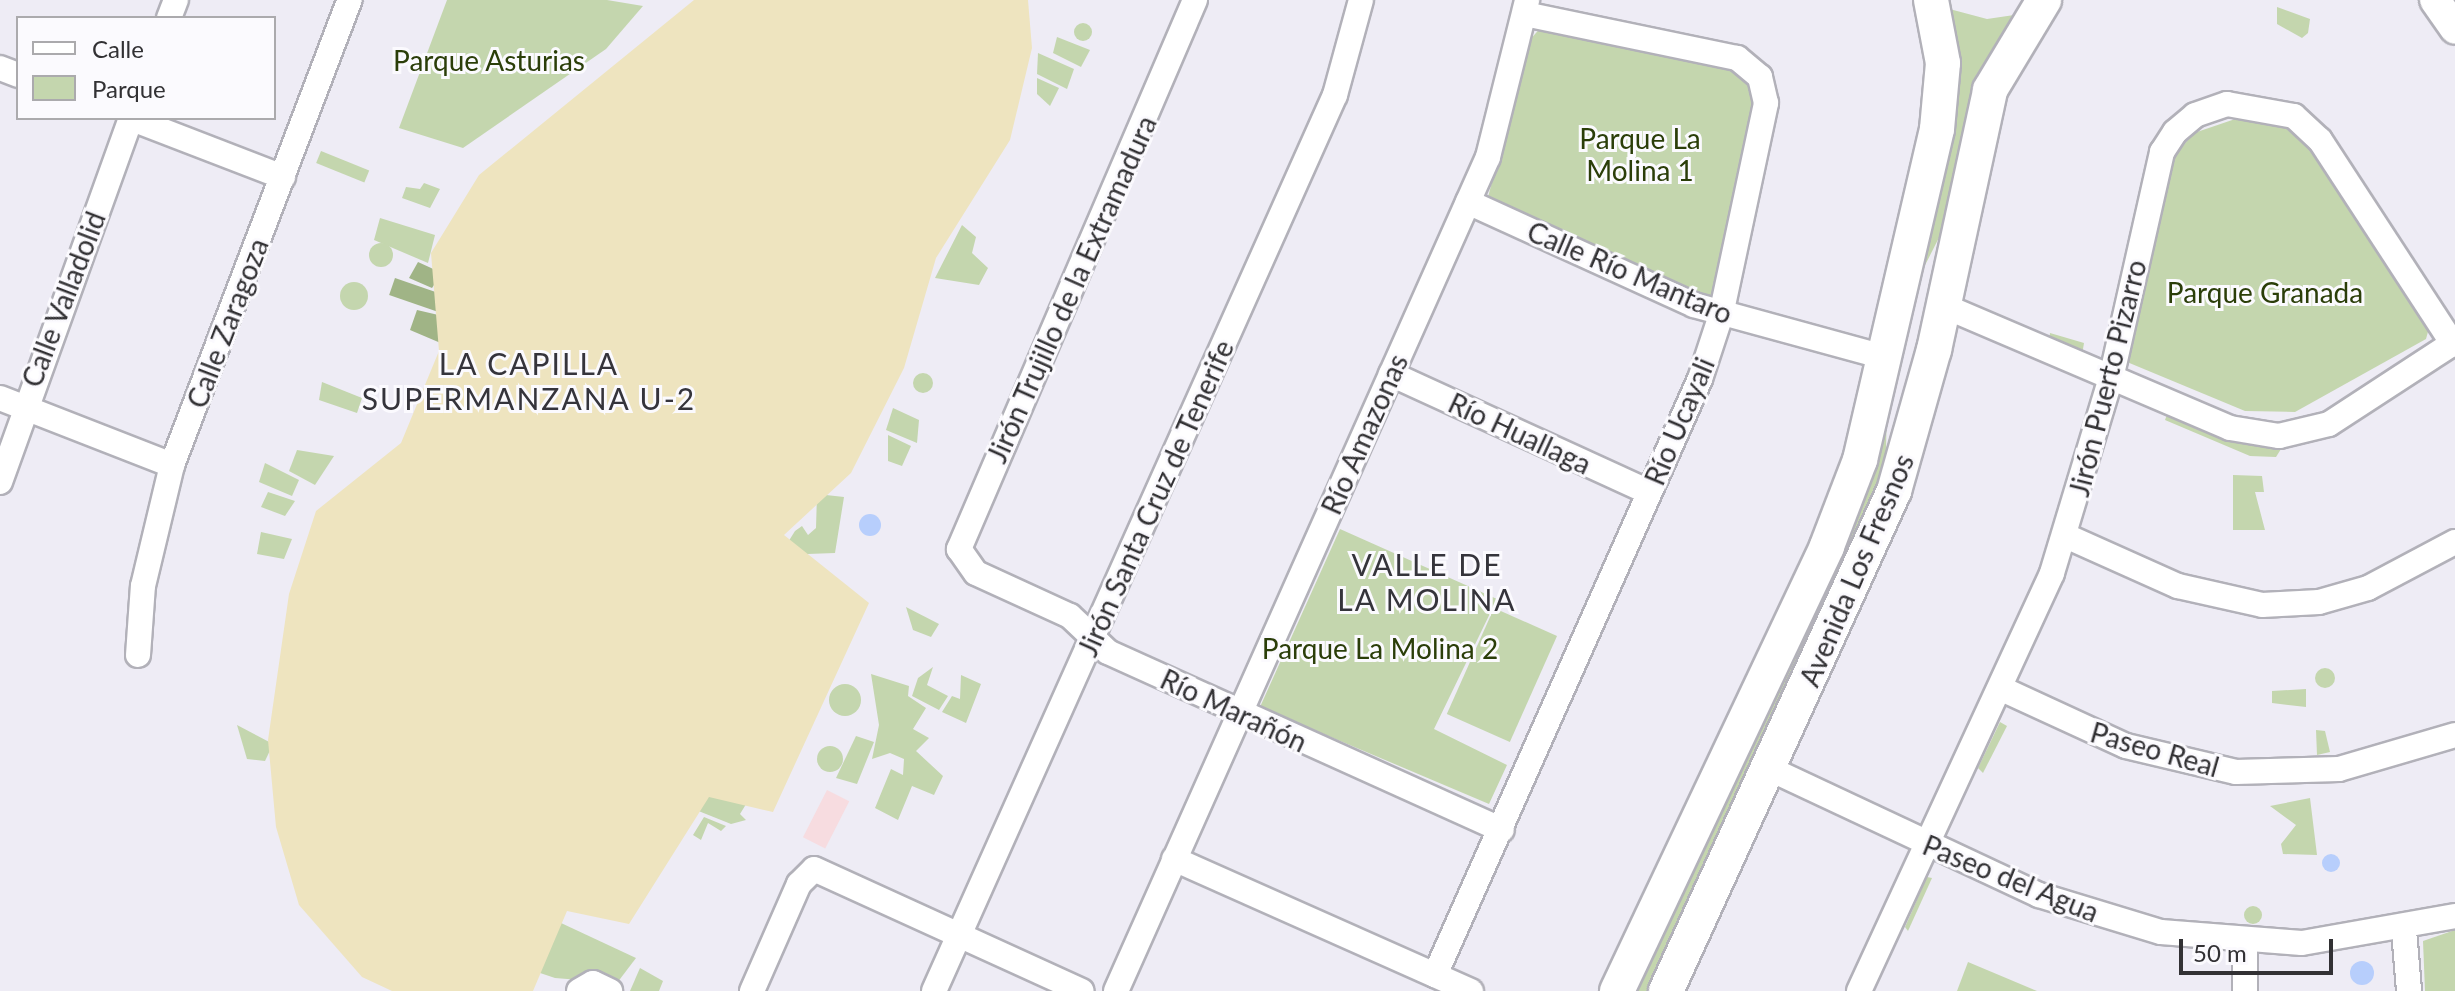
<!DOCTYPE html>
<meta charset="utf-8">
<style>
body{margin:0}
#map{position:relative;width:2455px;height:991px;overflow:hidden;background:#eeecf5;font-family:Lato,sans-serif}
div>[style]{position:absolute}
.education>*{inset:0;background:#f7dce0;transform-origin:0 0}
.green>*{inset:0;background:#c4d6ae;transform-origin:0 0}
.round{border-radius:50%}
.forest>*{inset:0;background:#a0b486;transform-origin:0 0}
.sand>*{inset:0;background:#eee4bf}
.water>*{inset:0;background:#b7cefc}
.roads{filter:drop-shadow(2px 0 #b2b1b9) drop-shadow(-2px 0 #b2b1b9) drop-shadow(0 2px #b2b1b9) drop-shadow(0 -2px #b2b1b9)}
.minor>*{height:24px;margin:-12px;padding:0 12px;transform-origin:12px;border-radius:12px;background:#fff}
.tertiary>*{height:30px;margin:-15px;padding:0 15px;transform-origin:15px;border-radius:15px;background:#fff}
.secondary>*{height:34px;margin:-17px;padding:0 17px;transform-origin:17px;border-radius:17px;background:#fff}
span{translate:-50% -50%;white-space:nowrap;text-align:center;line-height:1.15;-webkit-text-stroke:6px #fbfafe;paint-order:stroke}
.park-label{font-size:28px;color:#2b3e09}
.street-label{font-size:28px;color:#323134}
.neighbourhood-label{font-size:30px;color:#35343b;letter-spacing:2px}
.legend{position:absolute;left:16px;top:16px;width:260px;height:104px;box-sizing:border-box;background:#fbfafe;border:2px solid #abaaad;margin:0;padding:10px 14px;list-style:none;font-size:24px;color:#323134}
.legend li{display:flex;align-items:center;gap:16px;height:40px}
.legend b{width:40px;border:2px solid #abaaad}
.scale{position:absolute;left:2179px;top:939px;width:154px;height:36px;box-sizing:border-box;border:4px solid #323134;border-top:0;padding-left:10px;font-size:24px;line-height:28px;white-space:nowrap;color:#323134;-webkit-text-stroke:6px #fbfafe;paint-order:stroke}
</style>
<div id="map">
<div class="education">
<i style="left:827px;top:790px;width:25px;height:53px;rotate:27deg"></i>
</div>
<div class="green">
<i style="clip-path:polygon(447px 0,607px 0,643px 6px,606px 49px,463px 148px,399px 128px)"></i>
<i style="clip-path:polygon(1942px 7px,1987px 19px,2021px 14px,1952px 212px,1915px 285px)"></i>
<i style="clip-path:polygon(2277px 7px,2310px 19px,2308px 33px,2302px 38px,2277px 24px)"></i>
<i class="round" style="left:1074px;top:23px;width:18px;height:18px"></i>
<i style="clip-path:polygon(1542px 26px,1738px 69px,1757px 94px,1715px 294px,1705px 297px,1488px 197px,1529px 41px)"></i>
<i style="clip-path:polygon(1057px 37px,1090px 50px,1081px 67px,1053px 53px)"></i>
<i style="clip-path:polygon(1038px 53px,1074px 69px,1067px 89px,1037px 74px)"></i>
<i style="clip-path:polygon(1037px 78px,1059px 88px,1050px 106px,1037px 94px)"></i>
<i style="clip-path:polygon(2247px 115px,2281px 120px,2307px 138px,2429px 328px,2426px 339px,2295px 412px,2245px 411px,2127px 362px,2168px 163px,2194px 133px)"></i>
<i style="left:321px;top:151px;width:52px;height:13px;rotate:22deg"></i>
<i style="clip-path:polygon(424px 183px,440px 189px,430px 208px,402px 198px,406px 187px,420px 189px)"></i>
<i style="clip-path:polygon(380px 218px,435px 235px,428px 263px,374px 240px)"></i>
<i style="clip-path:polygon(962px 225px,976px 237px,972px 253px,988px 268px,979px 285px,935px 278px)"></i>
<i class="round" style="left:369px;top:243px;width:24px;height:24px"></i>
<i class="round" style="left:340px;top:282px;width:28px;height:28px"></i>
<i style="clip-path:polygon(2050px 333px,2084px 343px,2082px 355px,2049px 341px)"></i>
<i class="round" style="left:913px;top:373px;width:20px;height:20px"></i>
<i style="clip-path:polygon(322px 382px,362px 398px,357px 413px,319px 400px)"></i>
<i style="clip-path:polygon(893px 408px,919px 420px,917px 443px,886px 430px)"></i>
<i style="clip-path:polygon(1887px 409px,1885px 486px,1654px 991px,1629px 991px)"></i>
<i style="clip-path:polygon(2168px 412px,2231px 442px,2281px 449px,2276px 457px,2250px 456px,2165px 420px)"></i>
<i style="clip-path:polygon(888px 435px,911px 446px,902px 466px,888px 461px)"></i>
<i style="clip-path:polygon(297px 450px,334px 456px,315px 485px,289px 471px)"></i>
<i style="clip-path:polygon(265px 463px,299px 480px,292px 496px,259px 482px)"></i>
<i style="clip-path:polygon(2233px 475px,2262px 476px,2264px 492px,2255px 492px,2265px 530px,2233px 530px)"></i>
<i style="clip-path:polygon(268px 492px,295px 501px,285px 516px,261px 507px)"></i>
<i style="clip-path:polygon(817px 494px,844px 497px,835px 553px,780px 555px,795px 531px,802px 526px,808px 535px,816px 528px)"></i>
<i style="clip-path:polygon(1340px 529px,1497px 599px,1434px 729px,1507px 765px,1489px 804px,1260px 707px)"></i>
<i style="clip-path:polygon(261px 532px,292px 539px,284px 559px,257px 554px)"></i>
<i style="clip-path:polygon(906px 607px,939px 624px,931px 637px,913px 630px)"></i>
<i style="left:1494px;top:608px;width:69px;height:116px;rotate:24deg"></i>
<i style="clip-path:polygon(933px 667px,927px 685px,948px 696px,939px 710px,912px 696px,918px 678px)"></i>
<i class="round" style="left:2315px;top:668px;width:20px;height:20px"></i>
<i style="clip-path:polygon(871px 674px,909px 686px,908px 696px,926px 708px,913px 729px,929px 738px,916px 751px,943px 776px,934px 795px,912px 786px,898px 820px,875px 808px,891px 769px,903px 775px,904px 759px,890px 753px,872px 759px,879px 725px)"></i>
<i style="clip-path:polygon(961px 675px,981px 684px,966px 723px,942px 712px,952px 696px,960px 699px)"></i>
<i class="round" style="left:829px;top:684px;width:32px;height:32px"></i>
<i style="clip-path:polygon(2306px 689px,2306px 707px,2272px 703px,2272px 691px)"></i>
<i style="clip-path:polygon(2000px 722px,2007px 726px,1983px 773px,1978px 768px)"></i>
<i style="clip-path:polygon(237px 725px,273px 744px,265px 761px,247px 759px)"></i>
<i style="clip-path:polygon(2316px 730px,2325px 731px,2330px 752px,2317px 755px)"></i>
<i style="clip-path:polygon(856px 736px,874px 742px,857px 784px,836px 778px)"></i>
<i class="round" style="left:817px;top:746px;width:26px;height:26px"></i>
<i style="clip-path:polygon(694px 788px,748px 801px,740px 814px,746px 820px,731px 824px,691px 808px)"></i>
<i style="clip-path:polygon(2310px 798px,2317px 855px,2283px 854px,2281px 844px,2296px 825px,2270px 806px)"></i>
<i style="clip-path:polygon(704px 817px,726px 826px,721px 831px,708px 823px,701px 840px,693px 835px)"></i>
<i style="clip-path:polygon(445px 869px,636px 958px,617px 983px,555px 978px,466px 948px)"></i>
<i style="clip-path:polygon(1927px 877px,1932px 878px,1908px 931px,1905px 927px)"></i>
<i class="round" style="left:2244px;top:906px;width:18px;height:18px"></i>
<i style="clip-path:polygon(2455px 930px,2455px 991px,2425px 991px,2423px 941px)"></i>
<i style="clip-path:polygon(1968px 962px,2037px 991px,1957px 991px)"></i>
<i style="clip-path:polygon(640px 968px,663px 981px,659px 991px,630px 991px)"></i>
</div>
<div class="forest">
<i style="clip-path:polygon(418px 262px,442px 273px,432px 288px,409px 278px)"></i>
<i style="left:395px;top:278px;width:62px;height:18px;rotate:19deg"></i>
<i style="clip-path:polygon(417px 310px,447px 317px,490px 364px,410px 330px)"></i>
</div>
<div class="sand">
<i style="clip-path:polygon(694px 0,1028px 0,1032px 48px,1010px 140px,936px 258px,904px 368px,851px 473px,784px 535px,869px 603px,773px 812px,709px 797px,629px 924px,567px 911px,533px 991px,392px 991px,362px 977px,299px 905px,276px 827px,268px 740px,289px 594px,316px 511px,401px 443px,439px 351px,431px 253px,479px 175px)"></i>
</div>
<div class="water">
<i class="round" style="left:859px;top:514px;width:22px;height:22px"></i>
<i class="round" style="left:2322px;top:854px;width:18px;height:18px"></i>
<i class="round" style="left:2350px;top:961px;width:24px;height:24px"></i>
</div>
<div class="roads">
<div class="minor">
<i style="left:1195px;top:0;width:598px;rotate:113.26deg"></i>
<i style="left:959px;top:549px;width:29px;rotate:55deg"></i>
<i style="left:976px;top:573px;width:103px;rotate:24.6deg"></i>
<i style="left:1070px;top:616px;width:52px;rotate:43.5deg"></i>
<i style="left:1108px;top:652px;width:432px;rotate:24.3deg"></i>
<i style="left:169px;top:18px;width:19px;rotate:-69deg"></i>
<i style="left:0;top:68px;width:19px;rotate:21deg"></i>
<i style="left:130px;top:118px;width:164px;rotate:21.1deg"></i>
<i style="left:1468px;top:202px;width:248px;rotate:24.5deg"></i>
<i style="left:1694px;top:305px;width:201px;rotate:15.3deg"></i>
<i style="left:1944px;top:306px;width:311px;rotate:23.1deg"></i>
<i style="left:2230px;top:428px;width:50px;rotate:9.3deg"></i>
<i style="left:2279px;top:436px;width:51px;rotate:-13.5deg"></i>
<i style="left:2329px;top:424px;width:150px;rotate:-33.1deg"></i>
<i style="left:1391px;top:374px;width:284px;rotate:24.6deg"></i>
<i style="left:0;top:398px;width:185px;rotate:21.3deg"></i>
<i style="left:0;top:482px;width:387px;rotate:-70.2deg"></i>
<i style="left:2066px;top:536px;width:123px;rotate:24.1deg"></i>
<i style="left:2178px;top:586px;width:86px;rotate:12.7deg"></i>
<i style="left:2262px;top:605px;width:57px;rotate:-3deg"></i>
<i style="left:2319px;top:602px;width:51px;rotate:-15.9deg"></i>
<i style="left:2368px;top:588px;width:98px;rotate:-27.9deg"></i>
<i style="left:138px;top:655px;width:69px;rotate:-85.9deg"></i>
<i style="left:143px;top:586px;width:124px;rotate:-76.5deg"></i>
<i style="left:172px;top:465px;width:498px;rotate:-69.1deg"></i>
<i style="left:2002px;top:689px;width:136px;rotate:24.7deg"></i>
<i style="left:2126px;top:746px;width:113px;rotate:13.3deg"></i>
<i style="left:2236px;top:772px;width:103px;rotate:-1.7deg"></i>
<i style="left:2339px;top:769px;width:121px;rotate:-16.3deg"></i>
<i style="left:1770px;top:769px;width:297px;rotate:25.1deg"></i>
<i style="left:2039px;top:895px;width:127px;rotate:16.9deg"></i>
<i style="left:2161px;top:932px;width:141px;rotate:4.5deg"></i>
<i style="left:2302px;top:943px;width:155px;rotate:-10deg"></i>
<i style="left:1174px;top:859px;width:325px;rotate:24deg"></i>
<i style="left:2404px;top:930px;width:61px;rotate:85.3deg"></i>
<i style="left:2245px;top:943px;width:48px;rotate:90deg"></i>
<i style="left:1435px;top:975px;width:652px;rotate:-66.03deg"></i>
<i style="left:1700px;top:379px;width:67px;rotate:-71.8deg"></i>
<i style="left:1721px;top:315px;width:217px;rotate:-78deg"></i>
<i style="left:1766px;top:103px;width:27px;rotate:-103deg"></i>
<i style="left:1760px;top:77px;width:30px;rotate:-140deg"></i>
<i style="left:1737px;top:58px;width:217px;rotate:-168.3deg"></i>
<i style="left:579px;top:991px;width:16px;rotate:-30deg"></i>
<i style="left:593px;top:983px;width:19px;rotate:25deg"></i>
<i style="left:752px;top:991px;width:117px;rotate:-66.3deg"></i>
<i style="left:799px;top:884px;width:21px;rotate:-45deg"></i>
<i style="left:814px;top:869px;width:294px;rotate:24.5deg"></i>
<i style="left:934px;top:991px;width:982px;rotate:-65.89deg"></i>
<i style="left:1335px;top:95px;width:98px;rotate:-74.7deg"></i>
<i style="left:1116px;top:991px;width:913px;rotate:-65.96deg"></i>
<i style="left:1488px;top:157px;width:162px;rotate:-76deg"></i>
<i style="left:1859px;top:991px;width:460px;rotate:-65.2deg"></i>
<i style="left:2052px;top:573px;width:208px;rotate:-73.2deg"></i>
<i style="left:2112px;top:374px;width:228px;rotate:-77.3deg"></i>
<i style="left:2162px;top:152px;width:24px;rotate:-57deg"></i>
<i style="left:2175px;top:132px;width:26px;rotate:-40deg"></i>
<i style="left:2195px;top:115px;width:34px;rotate:-19deg"></i>
<i style="left:2227px;top:104px;width:68px;rotate:10.2deg"></i>
<i style="left:2294px;top:116px;width:35px;rotate:43deg"></i>
<i style="left:2320px;top:140px;width:244px;rotate:56.9deg"></i>
</div>
<div class="tertiary">
<i style="left:2435px;top:0;width:35px;rotate:55deg"></i>
</div>
<div class="secondary">
<i style="left:1617px;top:991px;width:492px;rotate:-64.7deg"></i>
<i style="left:1827px;top:546px;width:92px;rotate:-69deg"></i>
<i style="left:1860px;top:460px;width:340px;rotate:-76.9deg"></i>
<i style="left:1937px;top:129px;width:66px;rotate:-84.8deg"></i>
<i style="left:1943px;top:63px;width:64px;rotate:-100.8deg"></i>
<i style="left:1666px;top:991px;width:550px;rotate:-65.49deg"></i>
<i style="left:1894px;top:491px;width:147px;rotate:-74.2deg"></i>
<i style="left:1934px;top:350px;width:266px;rotate:-77.8deg"></i>
<i style="left:1990px;top:90px;width:105px;rotate:-59deg"></i>
</div>
</div>
<div class="park-label">
<span style="left:489px;top:60px">Parque Asturias</span>
<span style="left:1640px;top:154px">Parque La<br>Molina 1</span>
<span style="left:2265px;top:292px">Parque Granada</span>
<span style="left:1380px;top:648px">Parque La Molina 2</span>
</div>
<div class="street-label">
<span style="left:1630px;top:272px;rotate:23deg">Calle Río Mantaro</span>
<span style="left:1071px;top:289px;rotate:-66deg">Jirón Trujillo de la Extramadura</span>
<span style="left:63px;top:299px;rotate:-69deg">Calle Valladolid</span>
<span style="left:227px;top:323px;rotate:-69deg">Calle Zaragoza</span>
<span style="left:2107px;top:378px;rotate:-76deg">Jirón Puerto Pizarro</span>
<span style="left:1679px;top:421px;rotate:-67deg">Río Ucayali</span>
<span style="left:1520px;top:433px;rotate:25deg">Río Huallaga</span>
<span style="left:1364px;top:434px;rotate:-66deg">Río Amazonas</span>
<span style="left:1155px;top:498px;rotate:-66deg">Jirón Santa Cruz de Tenerife</span>
<span style="left:1856px;top:570px;rotate:-67deg">Avenida Los Fresnos</span>
<span style="left:1234px;top:710px;rotate:25deg">Río Marañón</span>
<span style="left:2155px;top:749px;rotate:16deg">Paseo Real</span>
<span style="left:2011px;top:878px;rotate:22deg">Paseo del Agua</span>
</div>
<div class="neighbourhood-label">
<span style="left:529px;top:380px">LA CAPILLA<br>SUPERMANZANA U-2</span>
<span style="left:1427px;top:581px">VALLE DE<br>LA MOLINA</span>
</div>
<ul class="legend">
<li><b style="height:10px;background:#fff"></b>Calle</li>
<li><b style="height:22px;background:#c4d6ae"></b>Parque</li>
</ul>
<div class="scale">50 m</div>
</div>
